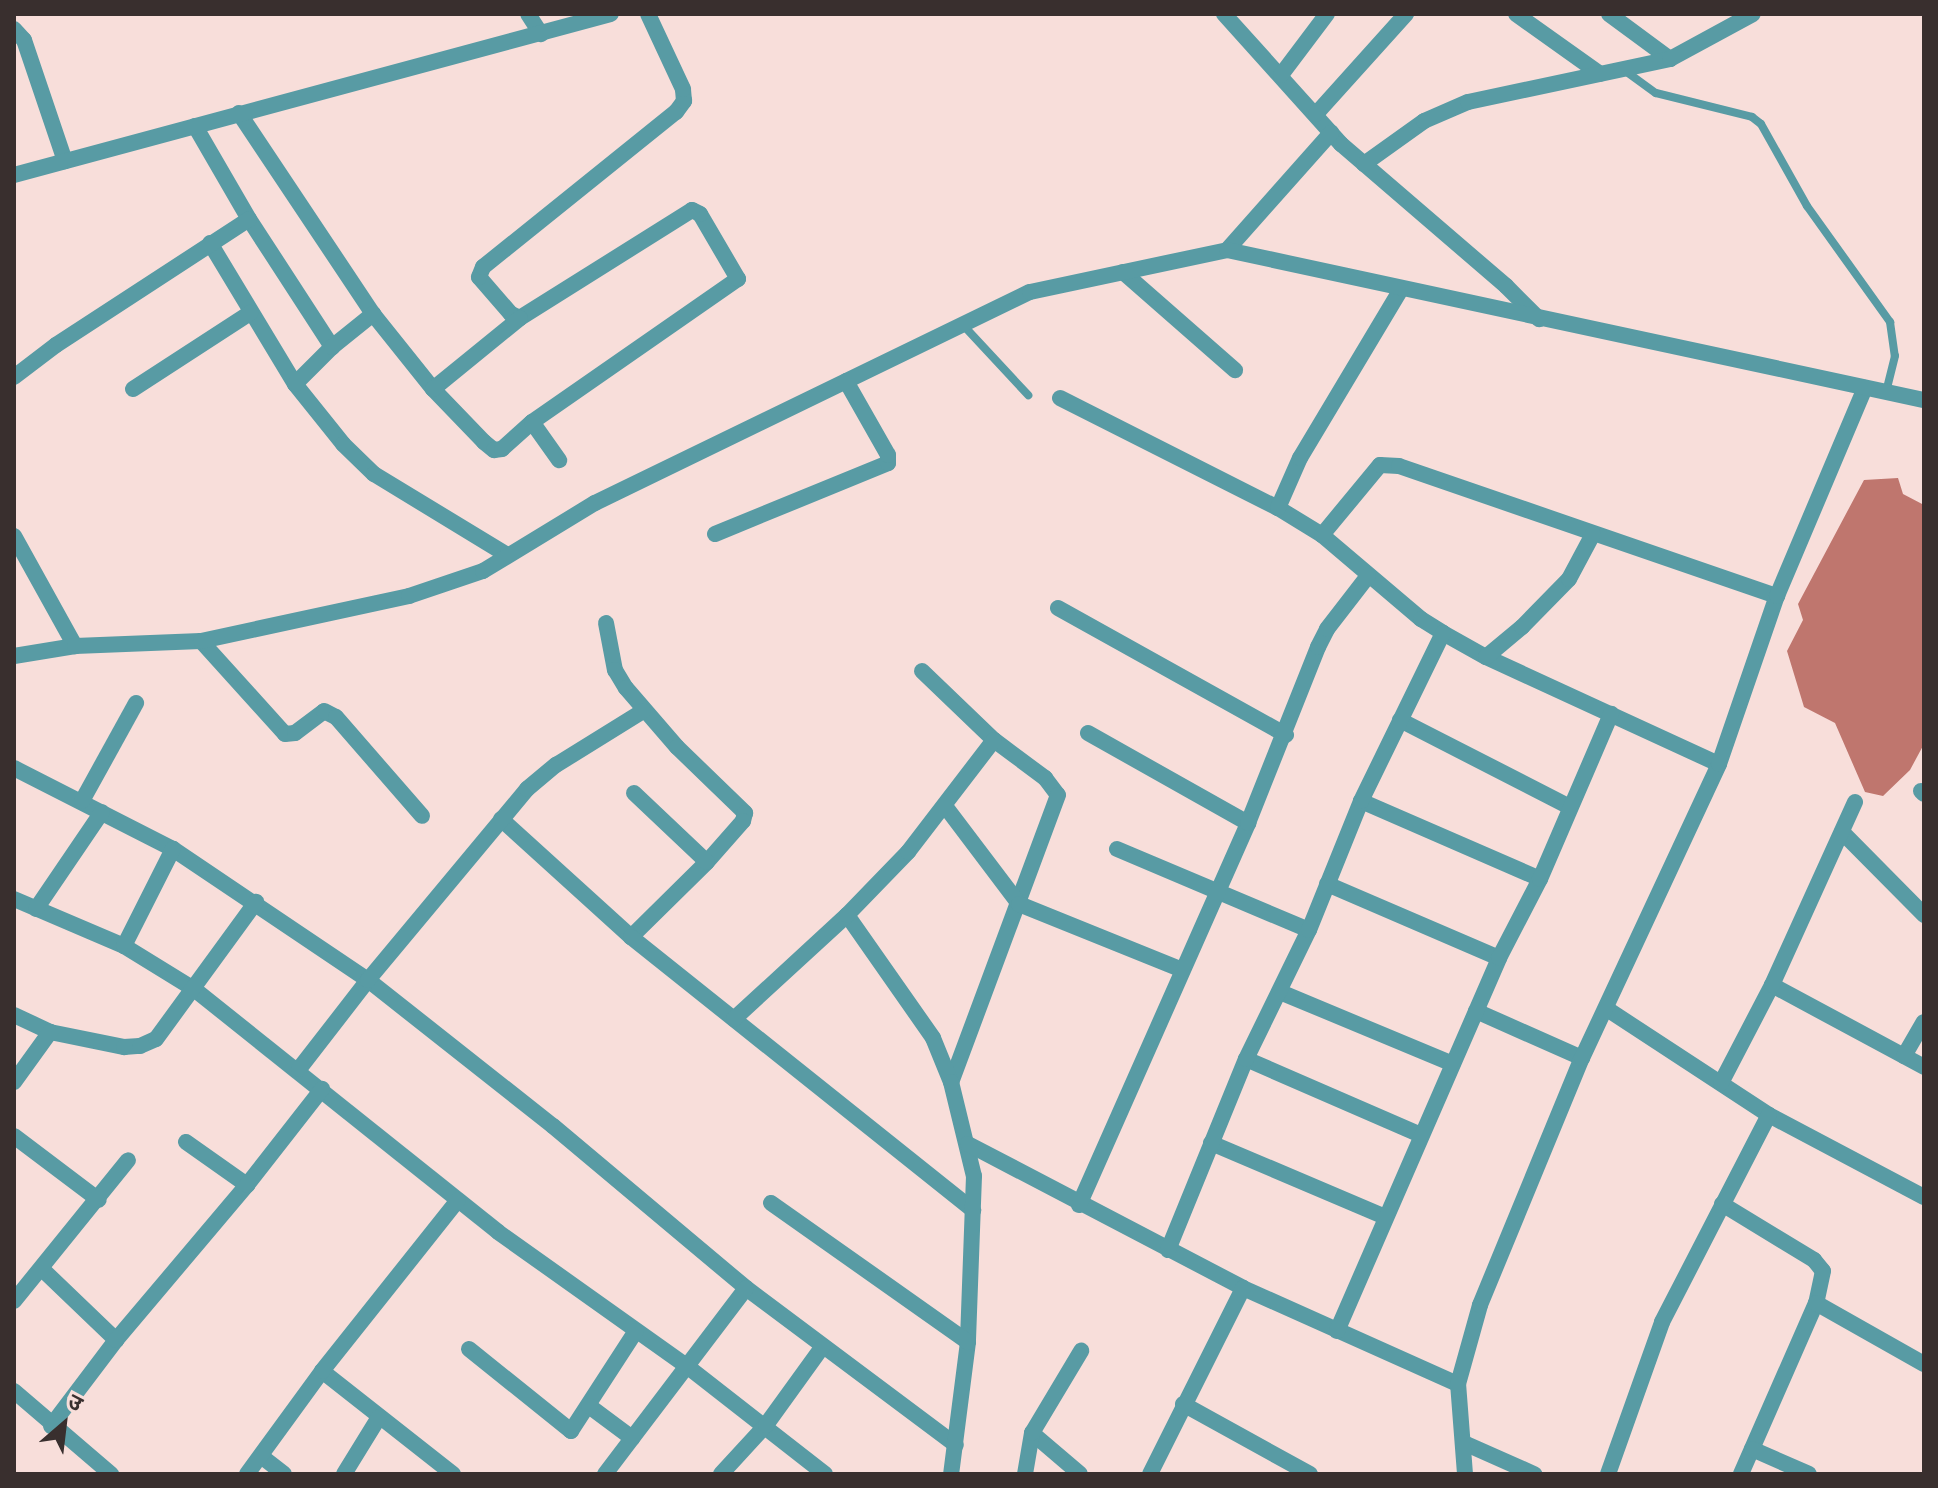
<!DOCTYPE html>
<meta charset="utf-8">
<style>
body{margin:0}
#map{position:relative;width:1938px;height:1488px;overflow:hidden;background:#f8deda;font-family:"Roboto Condensed","Noto Sans Devanagari",sans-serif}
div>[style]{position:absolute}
.water>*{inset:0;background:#bf766e}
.service>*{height:8px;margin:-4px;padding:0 4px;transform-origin:4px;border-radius:4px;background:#589ba4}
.minor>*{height:16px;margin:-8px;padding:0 8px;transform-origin:8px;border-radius:8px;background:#589ba4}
.tertiary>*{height:16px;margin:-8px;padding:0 8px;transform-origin:8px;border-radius:8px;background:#589ba4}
span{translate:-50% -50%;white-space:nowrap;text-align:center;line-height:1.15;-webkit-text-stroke:7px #f8deda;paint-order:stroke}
.frame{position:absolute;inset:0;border:16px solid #392f2e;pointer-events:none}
.north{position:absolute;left:24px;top:1384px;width:80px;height:80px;-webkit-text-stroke:6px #f8deda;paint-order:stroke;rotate:28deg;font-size:22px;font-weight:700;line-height:32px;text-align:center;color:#392f2e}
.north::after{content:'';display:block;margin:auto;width:28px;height:36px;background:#392f2e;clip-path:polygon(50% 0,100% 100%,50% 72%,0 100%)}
</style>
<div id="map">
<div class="water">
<i style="clip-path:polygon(1898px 478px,1903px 494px,1924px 505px,1924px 744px,1910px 770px,1883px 796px,1865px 792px,1835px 723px,1804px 707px,1787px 651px,1803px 620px,1798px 604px,1864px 480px)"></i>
</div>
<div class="service">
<i style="left:1624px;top:70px;width:39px;rotate:36deg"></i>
<i style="left:1656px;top:93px;width:99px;rotate:14deg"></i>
<i style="left:1752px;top:117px;width:11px;rotate:38deg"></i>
<i style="left:1761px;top:124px;width:94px;rotate:60.7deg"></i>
<i style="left:1807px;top:206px;width:143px;rotate:54.4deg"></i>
<i style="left:1890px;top:322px;width:34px;rotate:82deg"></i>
<i style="left:1895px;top:356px;width:36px;rotate:104deg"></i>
<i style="left:963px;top:325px;width:96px;rotate:47.1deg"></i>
</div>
<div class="minor">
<i style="left:528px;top:14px;width:24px;rotate:57deg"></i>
<i style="left:1224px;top:14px;width:175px;rotate:48deg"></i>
<i style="left:1341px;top:144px;width:218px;rotate:40.7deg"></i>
<i style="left:1506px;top:286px;width:47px;rotate:45deg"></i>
<i style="left:1516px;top:14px;width:103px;rotate:35.5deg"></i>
<i style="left:1609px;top:14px;width:76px;rotate:36.4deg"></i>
<i style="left:14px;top:29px;width:15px;rotate:48deg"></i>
<i style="left:24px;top:40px;width:128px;rotate:71.3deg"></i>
<i style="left:1281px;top:75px;width:76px;rotate:-53deg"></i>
<i style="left:239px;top:113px;width:242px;rotate:56.3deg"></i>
<i style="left:373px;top:314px;width:96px;rotate:51.3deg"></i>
<i style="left:433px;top:389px;width:74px;rotate:46.1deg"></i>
<i style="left:484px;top:442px;width:13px;rotate:39deg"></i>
<i style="left:494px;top:450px;width:8px;rotate:-7deg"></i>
<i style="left:502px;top:449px;width:40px;rotate:-42deg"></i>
<i style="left:532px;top:422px;width:251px;rotate:-34.8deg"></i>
<i style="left:738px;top:279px;width:75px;rotate:-120.3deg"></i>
<i style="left:700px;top:214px;width:9px;rotate:-153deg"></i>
<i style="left:692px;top:210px;width:203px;rotate:147.9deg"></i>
<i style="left:520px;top:318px;width:10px;rotate:-156deg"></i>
<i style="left:511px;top:314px;width:49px;rotate:-130.9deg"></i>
<i style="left:479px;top:277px;width:11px;rotate:-68deg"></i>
<i style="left:483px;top:267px;width:248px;rotate:-38.8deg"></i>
<i style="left:676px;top:112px;width:14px;rotate:-54deg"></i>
<i style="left:684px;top:101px;width:12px;rotate:-95deg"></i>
<i style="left:683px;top:89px;width:83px;rotate:-115deg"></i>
<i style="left:1316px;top:114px;width:135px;rotate:-48deg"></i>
<i style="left:195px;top:126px;width:108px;rotate:59.9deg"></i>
<i style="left:249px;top:219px;width:153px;rotate:57deg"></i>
<i style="left:1364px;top:164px;width:74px;rotate:-35.6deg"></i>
<i style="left:1424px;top:121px;width:48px;rotate:-23.4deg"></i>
<i style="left:1468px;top:102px;width:207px;rotate:-12deg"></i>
<i style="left:1670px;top:59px;width:94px;rotate:-28.5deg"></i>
<i style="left:14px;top:175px;width:618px;rotate:-15.09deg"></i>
<i style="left:210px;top:243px;width:165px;rotate:58.9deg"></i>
<i style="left:295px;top:384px;width:77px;rotate:51.3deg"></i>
<i style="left:343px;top:444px;width:43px;rotate:44.1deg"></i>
<i style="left:374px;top:474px;width:156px;rotate:31.3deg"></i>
<i style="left:1227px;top:250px;width:157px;rotate:-48.4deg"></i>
<i style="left:1123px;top:272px;width:149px;rotate:41.2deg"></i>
<i style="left:14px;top:377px;width:53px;rotate:-37.3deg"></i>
<i style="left:56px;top:345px;width:230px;rotate:-33.1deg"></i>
<i style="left:295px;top:384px;width:52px;rotate:-45deg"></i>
<i style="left:332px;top:347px;width:53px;rotate:-38.8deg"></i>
<i style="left:133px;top:389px;width:140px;rotate:-33deg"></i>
<i style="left:433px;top:389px;width:112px;rotate:-39.2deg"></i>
<i style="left:1060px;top:398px;width:244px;rotate:26.8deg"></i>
<i style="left:1278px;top:508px;width:52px;rotate:31.5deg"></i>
<i style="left:1322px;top:535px;width:130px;rotate:40.3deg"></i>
<i style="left:1421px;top:619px;width:26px;rotate:32deg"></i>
<i style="left:1443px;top:633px;width:49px;rotate:29.2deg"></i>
<i style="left:1486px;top:657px;width:256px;rotate:24.7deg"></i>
<i style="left:532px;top:422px;width:47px;rotate:54.6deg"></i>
<i style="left:1278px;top:508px;width:55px;rotate:-66.3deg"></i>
<i style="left:1300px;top:458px;width:197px;rotate:-59.1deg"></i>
<i style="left:715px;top:534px;width:187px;rotate:-22.3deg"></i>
<i style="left:888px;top:463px;width:8px;rotate:-90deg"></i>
<i style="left:888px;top:455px;width:85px;rotate:-119.6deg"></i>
<i style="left:1322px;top:535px;width:91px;rotate:-50.4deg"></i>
<i style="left:1380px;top:465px;width:19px;rotate:3deg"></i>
<i style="left:1399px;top:466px;width:400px;rotate:19deg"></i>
<i style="left:14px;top:536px;width:126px;rotate:61deg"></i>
<i style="left:1058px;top:608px;width:261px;rotate:29.1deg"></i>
<i style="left:606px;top:623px;width:48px;rotate:79.2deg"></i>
<i style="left:615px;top:670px;width:21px;rotate:59deg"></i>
<i style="left:626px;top:688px;width:78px;rotate:49.2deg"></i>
<i style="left:677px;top:747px;width:95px;rotate:44.1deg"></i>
<i style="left:745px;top:813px;width:8px;rotate:104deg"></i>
<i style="left:743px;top:821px;width:55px;rotate:131.3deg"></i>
<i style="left:707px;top:862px;width:107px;rotate:135.4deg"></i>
<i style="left:201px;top:641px;width:125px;rotate:47.9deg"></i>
<i style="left:285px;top:734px;width:10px;rotate:-6deg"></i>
<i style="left:295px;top:733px;width:36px;rotate:-37deg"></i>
<i style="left:324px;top:711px;width:13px;rotate:27deg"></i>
<i style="left:336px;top:717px;width:131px;rotate:49deg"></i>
<i style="left:1486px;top:657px;width:47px;rotate:-39.8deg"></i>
<i style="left:1522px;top:627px;width:67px;rotate:-45.6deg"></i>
<i style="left:1569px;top:579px;width:51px;rotate:-61.9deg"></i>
<i style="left:922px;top:671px;width:100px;rotate:43.8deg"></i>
<i style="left:994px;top:740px;width:64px;rotate:36.7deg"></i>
<i style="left:1045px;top:778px;width:21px;rotate:53deg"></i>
<i style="left:1058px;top:795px;width:306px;rotate:110.4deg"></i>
<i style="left:1400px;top:720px;width:191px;rotate:27.1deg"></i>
<i style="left:1088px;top:733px;width:184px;rotate:29.4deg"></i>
<i style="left:14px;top:768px;width:178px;rotate:27deg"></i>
<i style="left:173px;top:849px;width:235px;rotate:33.9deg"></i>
<i style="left:368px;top:980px;width:236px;rotate:38.3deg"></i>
<i style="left:553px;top:1126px;width:252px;rotate:40deg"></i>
<i style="left:746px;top:1288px;width:262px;rotate:36.8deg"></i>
<i style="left:1921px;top:791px;width:4px;rotate:45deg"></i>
<i style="left:634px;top:793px;width:100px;rotate:43.4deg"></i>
<i style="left:82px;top:801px;width:112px;rotate:-61.1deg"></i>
<i style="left:1361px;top:801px;width:195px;rotate:23.5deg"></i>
<i style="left:945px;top:806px;width:123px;rotate:52.9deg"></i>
<i style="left:1019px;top:904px;width:176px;rotate:22deg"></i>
<i style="left:501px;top:819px;width:176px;rotate:42.2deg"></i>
<i style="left:631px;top:937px;width:438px;rotate:38.6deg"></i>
<i style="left:1842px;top:832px;width:117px;rotate:45.3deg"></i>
<i style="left:1117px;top:849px;width:208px;rotate:22.9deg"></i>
<i style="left:1327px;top:884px;width:187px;rotate:23.3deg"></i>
<i style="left:14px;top:899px;width:120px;rotate:23.1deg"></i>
<i style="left:124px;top:946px;width:82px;rotate:31.6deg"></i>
<i style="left:194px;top:989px;width:389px;rotate:38.6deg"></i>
<i style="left:498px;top:1232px;width:233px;rotate:35.4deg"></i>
<i style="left:688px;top:1367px;width:174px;rotate:38deg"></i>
<i style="left:36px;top:909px;width:117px;rotate:-55.8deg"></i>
<i style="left:847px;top:915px;width:150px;rotate:55deg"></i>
<i style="left:933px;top:1038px;width:48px;rotate:67.8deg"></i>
<i style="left:951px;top:1082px;width:97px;rotate:76.3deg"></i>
<i style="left:974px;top:1176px;width:166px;rotate:92.1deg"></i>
<i style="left:968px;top:1342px;width:133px;rotate:97.3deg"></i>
<i style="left:124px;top:946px;width:109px;rotate:-63.2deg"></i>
<i style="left:1772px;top:985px;width:173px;rotate:28.3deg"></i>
<i style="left:1280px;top:992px;width:187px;rotate:22.6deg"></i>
<i style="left:1607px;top:1009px;width:194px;rotate:33.2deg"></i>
<i style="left:1769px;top:1115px;width:175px;rotate:27.9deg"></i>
<i style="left:1476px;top:1011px;width:116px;rotate:23.9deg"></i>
<i style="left:14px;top:1015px;width:40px;rotate:25deg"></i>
<i style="left:50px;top:1032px;width:76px;rotate:11.5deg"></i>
<i style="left:124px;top:1047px;width:16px;rotate:-4deg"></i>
<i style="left:140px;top:1046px;width:17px;rotate:-24deg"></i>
<i style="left:156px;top:1039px;width:170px;rotate:-53.9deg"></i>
<i style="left:734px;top:1019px;width:154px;rotate:-42.6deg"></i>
<i style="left:847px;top:915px;width:88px;rotate:-45.9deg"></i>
<i style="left:908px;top:852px;width:141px;rotate:-52.5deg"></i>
<i style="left:1904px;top:1056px;width:39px;rotate:-60deg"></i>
<i style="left:1246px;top:1059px;width:191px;rotate:23.5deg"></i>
<i style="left:299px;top:1069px;width:113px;rotate:-52.2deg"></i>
<i style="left:368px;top:980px;width:249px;rotate:-50.2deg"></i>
<i style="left:527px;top:789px;width:38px;rotate:-40deg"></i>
<i style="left:556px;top:765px;width:102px;rotate:-31.8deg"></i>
<i style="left:14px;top:1082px;width:62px;rotate:-54.2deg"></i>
<i style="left:1721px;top:1083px;width:110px;rotate:-62.5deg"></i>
<i style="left:1772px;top:985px;width:201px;rotate:-65.6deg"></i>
<i style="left:14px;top:1136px;width:106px;rotate:37deg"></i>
<i style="left:186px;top:1142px;width:75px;rotate:35.2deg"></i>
<i style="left:1211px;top:1143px;width:189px;rotate:23deg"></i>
<i style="left:968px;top:1144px;width:310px;rotate:27.6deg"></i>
<i style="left:1243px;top:1288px;width:235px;rotate:24.1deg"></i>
<i style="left:771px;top:1203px;width:241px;rotate:35.2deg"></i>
<i style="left:1722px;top:1204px;width:108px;rotate:31.3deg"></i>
<i style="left:1814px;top:1260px;width:14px;rotate:51deg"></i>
<i style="left:1823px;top:1271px;width:33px;rotate:102deg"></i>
<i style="left:1816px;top:1303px;width:187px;rotate:113.7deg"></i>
<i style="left:1079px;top:1205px;width:418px;rotate:-66.1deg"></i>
<i style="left:1248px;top:823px;width:189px;rotate:-68.3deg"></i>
<i style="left:1318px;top:647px;width:20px;rotate:-63deg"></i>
<i style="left:1327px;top:629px;width:67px;rotate:-52.3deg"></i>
<i style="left:1168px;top:1250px;width:206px;rotate:-67.8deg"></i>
<i style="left:1246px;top:1059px;width:144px;rotate:-64deg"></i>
<i style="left:1309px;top:930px;width:139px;rotate:-68deg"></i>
<i style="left:1361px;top:801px;width:187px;rotate:-64deg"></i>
<i style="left:42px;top:1269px;width:103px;rotate:43.8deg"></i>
<i style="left:14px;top:1301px;width:181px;rotate:-51deg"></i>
<i style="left:1816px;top:1303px;width:124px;rotate:29.5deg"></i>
<i style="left:1337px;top:1331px;width:407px;rotate:-66.5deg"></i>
<i style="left:1499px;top:958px;width:89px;rotate:-62.6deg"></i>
<i style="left:1540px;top:879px;width:180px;rotate:-66.7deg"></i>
<i style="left:469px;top:1349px;width:131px;rotate:38.8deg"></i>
<i style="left:571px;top:1431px;width:119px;rotate:-57deg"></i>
<i style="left:322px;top:1371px;width:167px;rotate:38.2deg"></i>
<i style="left:14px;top:1391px;width:128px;rotate:40.6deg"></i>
<i style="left:1183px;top:1404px;width:145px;rotate:28.9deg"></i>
<i style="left:589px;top:1406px;width:54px;rotate:36.7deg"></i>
<i style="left:51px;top:1426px;width:108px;rotate:-52.9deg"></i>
<i style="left:116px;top:1340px;width:203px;rotate:-49.8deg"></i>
<i style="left:247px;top:1185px;width:122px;rotate:-52deg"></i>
<i style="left:1032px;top:1433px;width:63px;rotate:40.5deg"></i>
<i style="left:1464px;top:1443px;width:77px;rotate:23.9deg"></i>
<i style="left:1752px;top:1449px;width:62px;rotate:23.7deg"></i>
<i style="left:261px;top:1456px;width:29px;rotate:38deg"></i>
<i style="left:247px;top:1474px;width:127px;rotate:-53.9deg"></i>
<i style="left:322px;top:1371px;width:218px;rotate:-51.5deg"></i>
<i style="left:344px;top:1474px;width:67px;rotate:-58.4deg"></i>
<i style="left:605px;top:1474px;width:233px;rotate:-52.8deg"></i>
<i style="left:721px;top:1474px;width:67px;rotate:-47.4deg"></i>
<i style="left:766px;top:1425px;width:97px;rotate:-54.2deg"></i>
<i style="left:1025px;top:1474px;width:42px;rotate:-80.3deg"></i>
<i style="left:1032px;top:1433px;width:96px;rotate:-59.1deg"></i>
<i style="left:1150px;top:1474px;width:208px;rotate:-63.4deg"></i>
<i style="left:1465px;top:1474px;width:90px;rotate:-94.4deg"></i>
<i style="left:1458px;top:1384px;width:82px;rotate:-74.4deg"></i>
<i style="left:1480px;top:1305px;width:267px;rotate:-67.6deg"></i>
<i style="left:1582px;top:1058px;width:324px;rotate:-65deg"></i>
<i style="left:1719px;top:764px;width:178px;rotate:-71deg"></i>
<i style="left:1777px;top:596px;width:226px;rotate:-67.1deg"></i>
<i style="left:1608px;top:1474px;width:161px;rotate:-70.4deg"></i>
<i style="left:1662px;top:1322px;width:233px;rotate:-62.7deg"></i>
</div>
<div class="tertiary">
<i style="left:14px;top:656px;width:62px;rotate:-9.3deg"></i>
<i style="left:75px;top:646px;width:126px;rotate:-2.3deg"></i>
<i style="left:201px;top:641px;width:213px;rotate:-12.2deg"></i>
<i style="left:409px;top:596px;width:78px;rotate:-18.7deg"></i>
<i style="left:483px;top:571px;width:131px;rotate:-31.3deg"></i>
<i style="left:595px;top:503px;width:483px;rotate:-25.9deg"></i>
<i style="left:1030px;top:292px;width:201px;rotate:-12deg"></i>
<i style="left:1227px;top:250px;width:713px;rotate:12.15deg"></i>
</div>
<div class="frame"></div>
<div class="north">उ</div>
</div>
